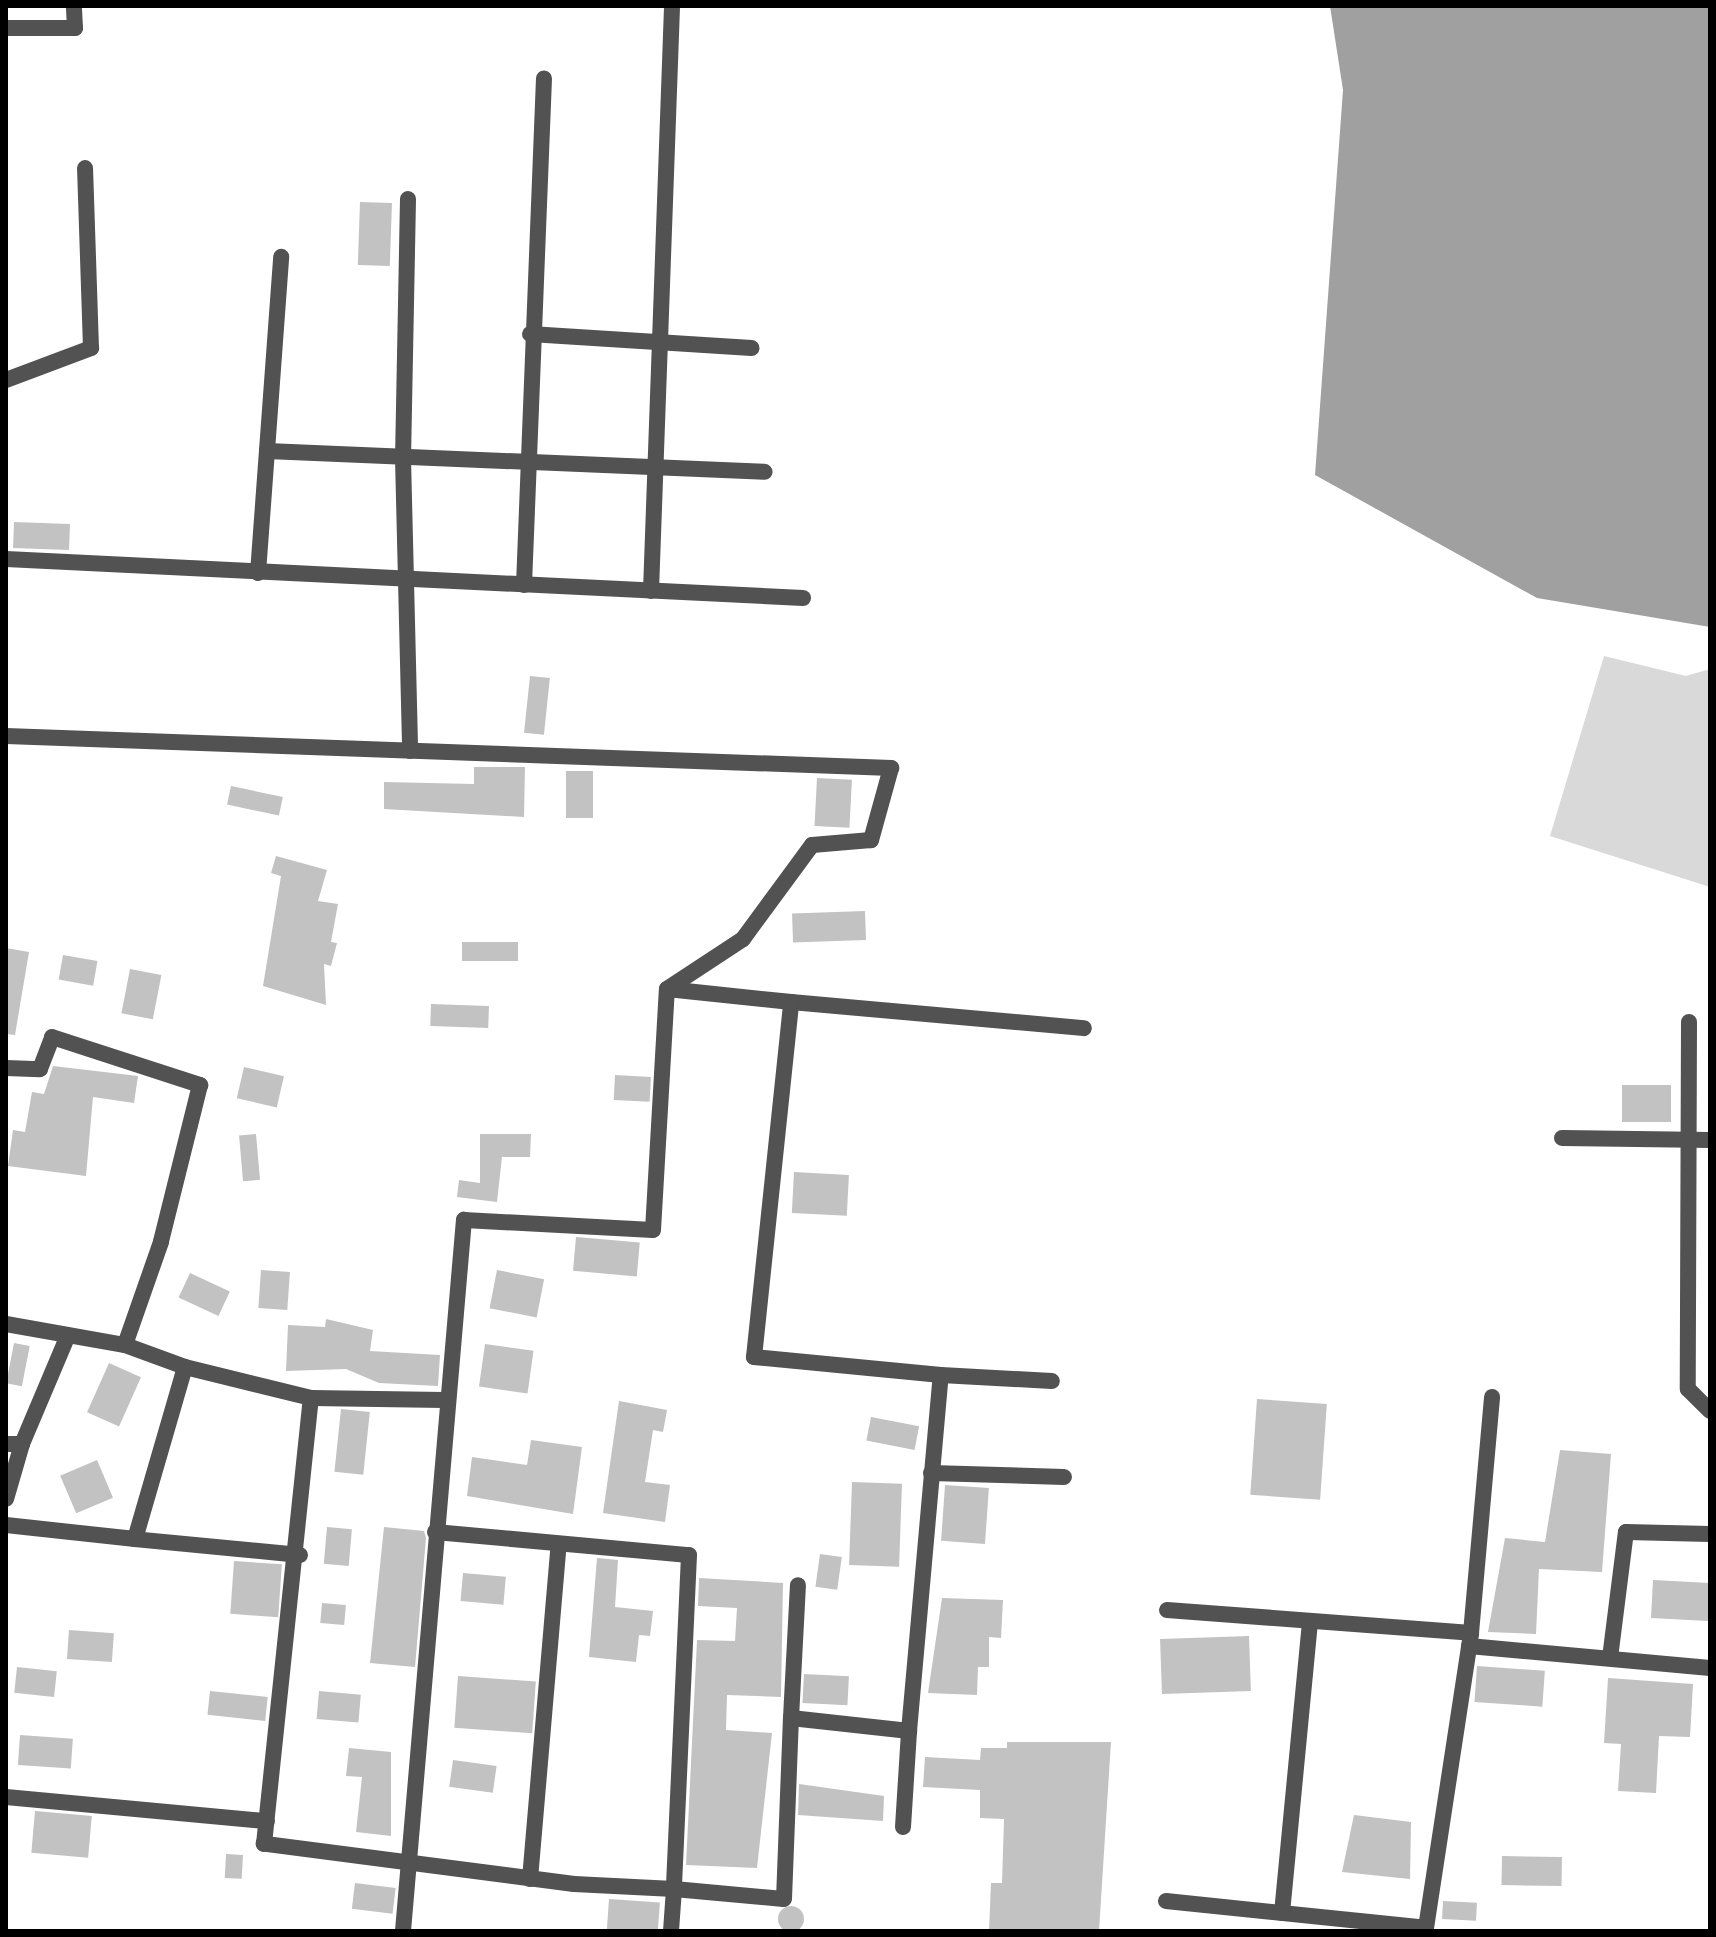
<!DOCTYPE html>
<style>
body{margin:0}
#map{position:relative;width:1716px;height:1937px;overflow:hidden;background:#fff;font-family:Raleway,sans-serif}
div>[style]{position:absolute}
.green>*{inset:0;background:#d9d9d9}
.water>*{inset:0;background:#a0a0a0}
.building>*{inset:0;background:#c2c2c2;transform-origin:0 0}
.round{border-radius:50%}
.minor>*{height:16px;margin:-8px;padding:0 8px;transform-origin:8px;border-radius:8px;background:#525252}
span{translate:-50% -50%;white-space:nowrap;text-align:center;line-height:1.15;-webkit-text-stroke:8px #fff;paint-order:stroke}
.frame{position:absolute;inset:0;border:8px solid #000;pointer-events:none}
</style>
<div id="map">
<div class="green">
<i style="clip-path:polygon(1604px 656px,1686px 676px,1710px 669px,1710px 887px,1550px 836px)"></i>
</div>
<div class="water">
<i style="clip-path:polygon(1330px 6px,1710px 6px,1710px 627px,1537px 598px,1315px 475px,1343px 90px)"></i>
</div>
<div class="building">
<i style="left:360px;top:202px;width:32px;height:63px;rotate:2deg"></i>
<i style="left:14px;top:522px;width:56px;height:26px;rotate:2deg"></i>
<i style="left:530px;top:676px;width:20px;height:57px;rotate:6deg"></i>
<i style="clip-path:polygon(474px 767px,525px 767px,524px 817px,384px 809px,384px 782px,474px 784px)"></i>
<i style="left:566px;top:771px;width:27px;height:47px"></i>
<i style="left:817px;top:778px;width:35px;height:48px;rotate:3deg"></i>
<i style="left:231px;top:786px;width:53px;height:19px;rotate:12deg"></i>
<i style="clip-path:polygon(276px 856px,327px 870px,318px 901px,338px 904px,331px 942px,337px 943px,331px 966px,324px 964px,326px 1005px,263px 986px,281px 876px,271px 873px)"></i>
<i style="left:865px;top:911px;width:29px;height:73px;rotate:88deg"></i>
<i style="left:518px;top:942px;width:19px;height:56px;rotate:90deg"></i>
<i style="clip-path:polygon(6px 948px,29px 952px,15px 1035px,6px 1034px)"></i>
<i style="left:63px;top:955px;width:35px;height:25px;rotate:10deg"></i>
<i style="left:130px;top:969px;width:32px;height:45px;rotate:11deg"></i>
<i style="left:431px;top:1004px;width:58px;height:22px;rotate:2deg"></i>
<i style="clip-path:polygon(53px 1066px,138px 1076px,134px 1103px,93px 1097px,86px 1176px,8px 1166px,13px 1130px,25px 1132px,32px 1092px,44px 1094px)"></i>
<i style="left:244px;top:1067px;width:41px;height:32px;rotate:13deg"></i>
<i style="left:615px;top:1075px;width:36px;height:25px;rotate:3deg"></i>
<i style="left:1671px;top:1085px;width:37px;height:49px;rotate:90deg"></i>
<i style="left:256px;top:1134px;width:46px;height:17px;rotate:85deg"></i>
<i style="clip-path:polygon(480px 1134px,531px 1134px,530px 1157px,502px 1157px,497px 1202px,457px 1197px,459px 1180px,480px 1183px)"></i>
<i style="left:794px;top:1172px;width:55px;height:41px;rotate:3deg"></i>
<i style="left:576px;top:1237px;width:64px;height:34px;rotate:5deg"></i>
<i style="left:261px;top:1270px;width:29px;height:38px;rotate:4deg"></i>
<i style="left:497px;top:1270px;width:48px;height:39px;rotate:11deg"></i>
<i style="left:190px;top:1273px;width:44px;height:27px;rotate:25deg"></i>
<i style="clip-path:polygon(326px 1319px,373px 1330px,370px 1351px,440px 1355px,438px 1386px,379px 1383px,346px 1369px,286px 1371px,288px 1325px,325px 1327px)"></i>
<i style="left:14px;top:1343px;width:16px;height:41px;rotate:11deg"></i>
<i style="left:485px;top:1344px;width:49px;height:43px;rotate:8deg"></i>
<i style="left:109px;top:1363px;width:35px;height:54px;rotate:24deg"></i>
<i style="left:1257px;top:1399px;width:70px;height:96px;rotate:4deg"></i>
<i style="clip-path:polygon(619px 1401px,667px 1410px,663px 1432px,653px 1430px,645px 1482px,670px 1485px,665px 1522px,603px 1513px)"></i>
<i style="left:341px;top:1409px;width:29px;height:63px;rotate:6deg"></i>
<i style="left:871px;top:1417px;width:49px;height:24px;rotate:11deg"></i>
<i style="clip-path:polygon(531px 1440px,582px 1447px,573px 1514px,467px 1496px,472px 1457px,527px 1465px)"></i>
<i style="clip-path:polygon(1560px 1450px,1611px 1454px,1602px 1572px,1539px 1569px,1536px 1634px,1488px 1632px,1505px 1538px,1545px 1542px)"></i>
<i style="left:97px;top:1460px;width:41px;height:40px;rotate:67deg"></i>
<i style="left:852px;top:1482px;width:50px;height:83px;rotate:2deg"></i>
<i style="left:945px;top:1485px;width:44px;height:56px;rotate:4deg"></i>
<i style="left:327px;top:1527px;width:25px;height:37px;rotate:5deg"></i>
<i style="clip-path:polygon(384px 1527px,424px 1531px,426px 1538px,415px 1667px,370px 1663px)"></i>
<i style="left:820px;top:1554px;width:22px;height:33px;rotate:8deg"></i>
<i style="clip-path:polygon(597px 1558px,618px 1560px,615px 1607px,653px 1611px,650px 1636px,639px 1635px,636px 1662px,589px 1657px)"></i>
<i style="left:234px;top:1561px;width:48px;height:53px;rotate:4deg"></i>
<i style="left:463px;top:1573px;width:43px;height:28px;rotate:5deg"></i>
<i style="clip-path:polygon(699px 1578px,783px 1583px,781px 1697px,727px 1695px,726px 1730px,772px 1733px,757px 1868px,686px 1865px,697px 1640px,735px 1641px,737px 1608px,698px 1606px)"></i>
<i style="left:1653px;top:1580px;width:57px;height:38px;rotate:3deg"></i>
<i style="clip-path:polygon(942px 1598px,1003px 1600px,1001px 1638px,989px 1637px,989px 1667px,978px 1667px,977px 1695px,928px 1693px)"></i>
<i style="left:322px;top:1603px;width:24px;height:20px;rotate:5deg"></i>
<i style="left:69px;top:1630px;width:45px;height:29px;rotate:4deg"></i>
<i style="left:1249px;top:1636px;width:55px;height:89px;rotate:88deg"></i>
<i style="left:1477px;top:1666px;width:68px;height:36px;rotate:4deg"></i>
<i style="left:17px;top:1667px;width:40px;height:26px;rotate:6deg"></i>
<i style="left:804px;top:1674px;width:45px;height:29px;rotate:3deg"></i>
<i style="left:458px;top:1676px;width:78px;height:52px;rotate:4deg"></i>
<i style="clip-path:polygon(1608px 1678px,1693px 1684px,1690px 1737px,1659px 1736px,1656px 1793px,1618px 1791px,1621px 1744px,1604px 1743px)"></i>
<i style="left:210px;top:1691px;width:58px;height:24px;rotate:6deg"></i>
<i style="left:319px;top:1691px;width:42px;height:28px;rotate:5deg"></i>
<i style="left:20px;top:1735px;width:53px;height:30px;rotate:4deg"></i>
<i style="clip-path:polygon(1007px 1742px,1111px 1742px,1099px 1931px,989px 1931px,991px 1883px,1002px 1883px,1004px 1819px,980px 1818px,980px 1790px,923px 1787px,925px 1757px,980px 1760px,981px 1748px,1007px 1748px)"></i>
<i style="clip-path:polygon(349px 1748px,391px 1752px,391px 1836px,356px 1832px,362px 1777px,346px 1776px)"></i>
<i style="left:453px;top:1760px;width:44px;height:27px;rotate:8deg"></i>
<i style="clip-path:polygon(799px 1784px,884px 1796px,883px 1821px,798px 1815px)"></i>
<i style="left:35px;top:1811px;width:57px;height:42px;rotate:5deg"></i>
<i style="clip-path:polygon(1354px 1815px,1411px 1822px,1410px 1879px,1342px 1872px)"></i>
<i style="left:226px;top:1854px;width:17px;height:24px;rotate:3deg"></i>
<i style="left:1502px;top:1856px;width:60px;height:29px;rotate:1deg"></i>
<i style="left:355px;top:1883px;width:41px;height:26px;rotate:7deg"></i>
<i style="left:609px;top:1899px;width:51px;height:32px;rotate:4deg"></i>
<i style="left:1443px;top:1901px;width:34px;height:18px;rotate:3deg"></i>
<i class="round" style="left:778px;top:1906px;width:26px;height:26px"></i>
</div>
<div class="minor">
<i style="left:6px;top:28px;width:69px"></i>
<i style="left:75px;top:28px;width:22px;rotate:-93deg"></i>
<i style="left:408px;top:199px;width:259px;rotate:91.1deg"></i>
<i style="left:403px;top:458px;width:293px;rotate:88.6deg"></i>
<i style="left:530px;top:334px;width:222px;rotate:3.6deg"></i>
<i style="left:6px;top:380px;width:91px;rotate:-20.6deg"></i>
<i style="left:91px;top:348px;width:180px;rotate:-91.9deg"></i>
<i style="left:267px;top:451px;width:498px;rotate:2.4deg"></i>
<i style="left:6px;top:559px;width:798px;rotate:2.8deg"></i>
<i style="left:258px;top:573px;width:317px;rotate:-85.8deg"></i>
<i style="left:524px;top:585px;width:507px;rotate:-87.74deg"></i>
<i style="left:651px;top:591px;width:585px;rotate:-87.94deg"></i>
<i style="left:6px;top:736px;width:886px;rotate:2.07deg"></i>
<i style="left:891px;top:768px;width:75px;rotate:105.5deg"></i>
<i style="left:871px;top:840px;width:59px;rotate:175.2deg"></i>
<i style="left:812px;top:845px;width:117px;rotate:126.3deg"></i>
<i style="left:743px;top:939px;width:91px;rotate:146.7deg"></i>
<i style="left:1689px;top:1022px;width:367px;rotate:90.2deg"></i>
<i style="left:1688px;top:1389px;width:31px;rotate:45deg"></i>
<i style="left:6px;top:1068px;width:34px;rotate:2deg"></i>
<i style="left:40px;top:1069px;width:34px;rotate:-69deg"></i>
<i style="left:52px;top:1037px;width:156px;rotate:18deg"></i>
<i style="left:200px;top:1085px;width:162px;rotate:104deg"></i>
<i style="left:161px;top:1242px;width:109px;rotate:109.3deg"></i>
<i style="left:1562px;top:1138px;width:148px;rotate:0.8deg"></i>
<i style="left:6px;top:1324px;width:121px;rotate:10deg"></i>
<i style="left:125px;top:1345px;width:64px;rotate:20.1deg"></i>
<i style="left:941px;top:1375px;width:188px;rotate:-174.5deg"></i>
<i style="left:754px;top:1357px;width:357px;rotate:-84deg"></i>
<i style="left:791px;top:1002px;width:294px;rotate:5.1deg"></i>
<i style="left:6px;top:1444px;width:16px"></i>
<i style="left:22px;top:1444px;width:57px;rotate:106.2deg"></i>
<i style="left:22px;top:1444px;width:118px;rotate:-67.1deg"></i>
<i style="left:931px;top:1473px;width:133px;rotate:1.7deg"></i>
<i style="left:6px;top:1525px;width:130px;rotate:6.2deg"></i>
<i style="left:435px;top:1532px;width:255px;rotate:5.2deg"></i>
<i style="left:689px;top:1555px;width:334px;rotate:92.6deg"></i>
<i style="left:674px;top:1889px;width:100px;rotate:-177.1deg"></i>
<i style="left:574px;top:1884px;width:313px;rotate:-172.6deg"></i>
<i style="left:264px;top:1844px;width:448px;rotate:-84deg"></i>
<i style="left:311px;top:1398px;width:133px;rotate:0.9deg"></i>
<i style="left:300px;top:1555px;width:166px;rotate:-174.5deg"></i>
<i style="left:135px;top:1539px;width:179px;rotate:-73.8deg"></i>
<i style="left:185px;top:1367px;width:130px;rotate:13.8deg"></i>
<i style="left:1167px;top:1610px;width:305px;rotate:4.3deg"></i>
<i style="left:1469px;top:1646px;width:242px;rotate:5.2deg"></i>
<i style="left:1610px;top:1658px;width:127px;rotate:-82.8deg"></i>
<i style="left:1626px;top:1532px;width:84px;rotate:1.4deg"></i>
<i style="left:791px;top:1718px;width:133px;rotate:-87deg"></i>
<i style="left:6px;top:1797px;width:262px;rotate:5.3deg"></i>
<i style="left:903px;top:1827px;width:96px;rotate:-86.4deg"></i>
<i style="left:530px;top:1879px;width:336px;rotate:-85.1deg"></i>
<i style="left:1166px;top:1901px;width:261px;rotate:5.9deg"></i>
<i style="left:1426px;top:1928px;width:298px;rotate:-81.3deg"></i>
<i style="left:1471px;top:1633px;width:237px;rotate:-84.9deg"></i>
<i style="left:1282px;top:1913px;width:293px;rotate:-84.5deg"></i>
<i style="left:403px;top:1931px;width:714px;rotate:-85.1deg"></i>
<i style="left:464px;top:1220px;width:189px;rotate:3deg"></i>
<i style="left:653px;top:1230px;width:241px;rotate:-86.7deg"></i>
<i style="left:667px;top:989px;width:125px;rotate:6deg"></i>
<i style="left:671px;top:1931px;width:42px;rotate:-85.9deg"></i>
<i style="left:674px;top:1889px;width:110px;rotate:5.2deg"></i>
<i style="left:784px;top:1899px;width:181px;rotate:-87.8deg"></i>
<i style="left:791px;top:1718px;width:119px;rotate:6.3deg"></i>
<i style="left:909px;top:1731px;width:357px;rotate:-84.9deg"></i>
<i style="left:941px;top:1375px;width:111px;rotate:3.1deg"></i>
</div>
<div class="frame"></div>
</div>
